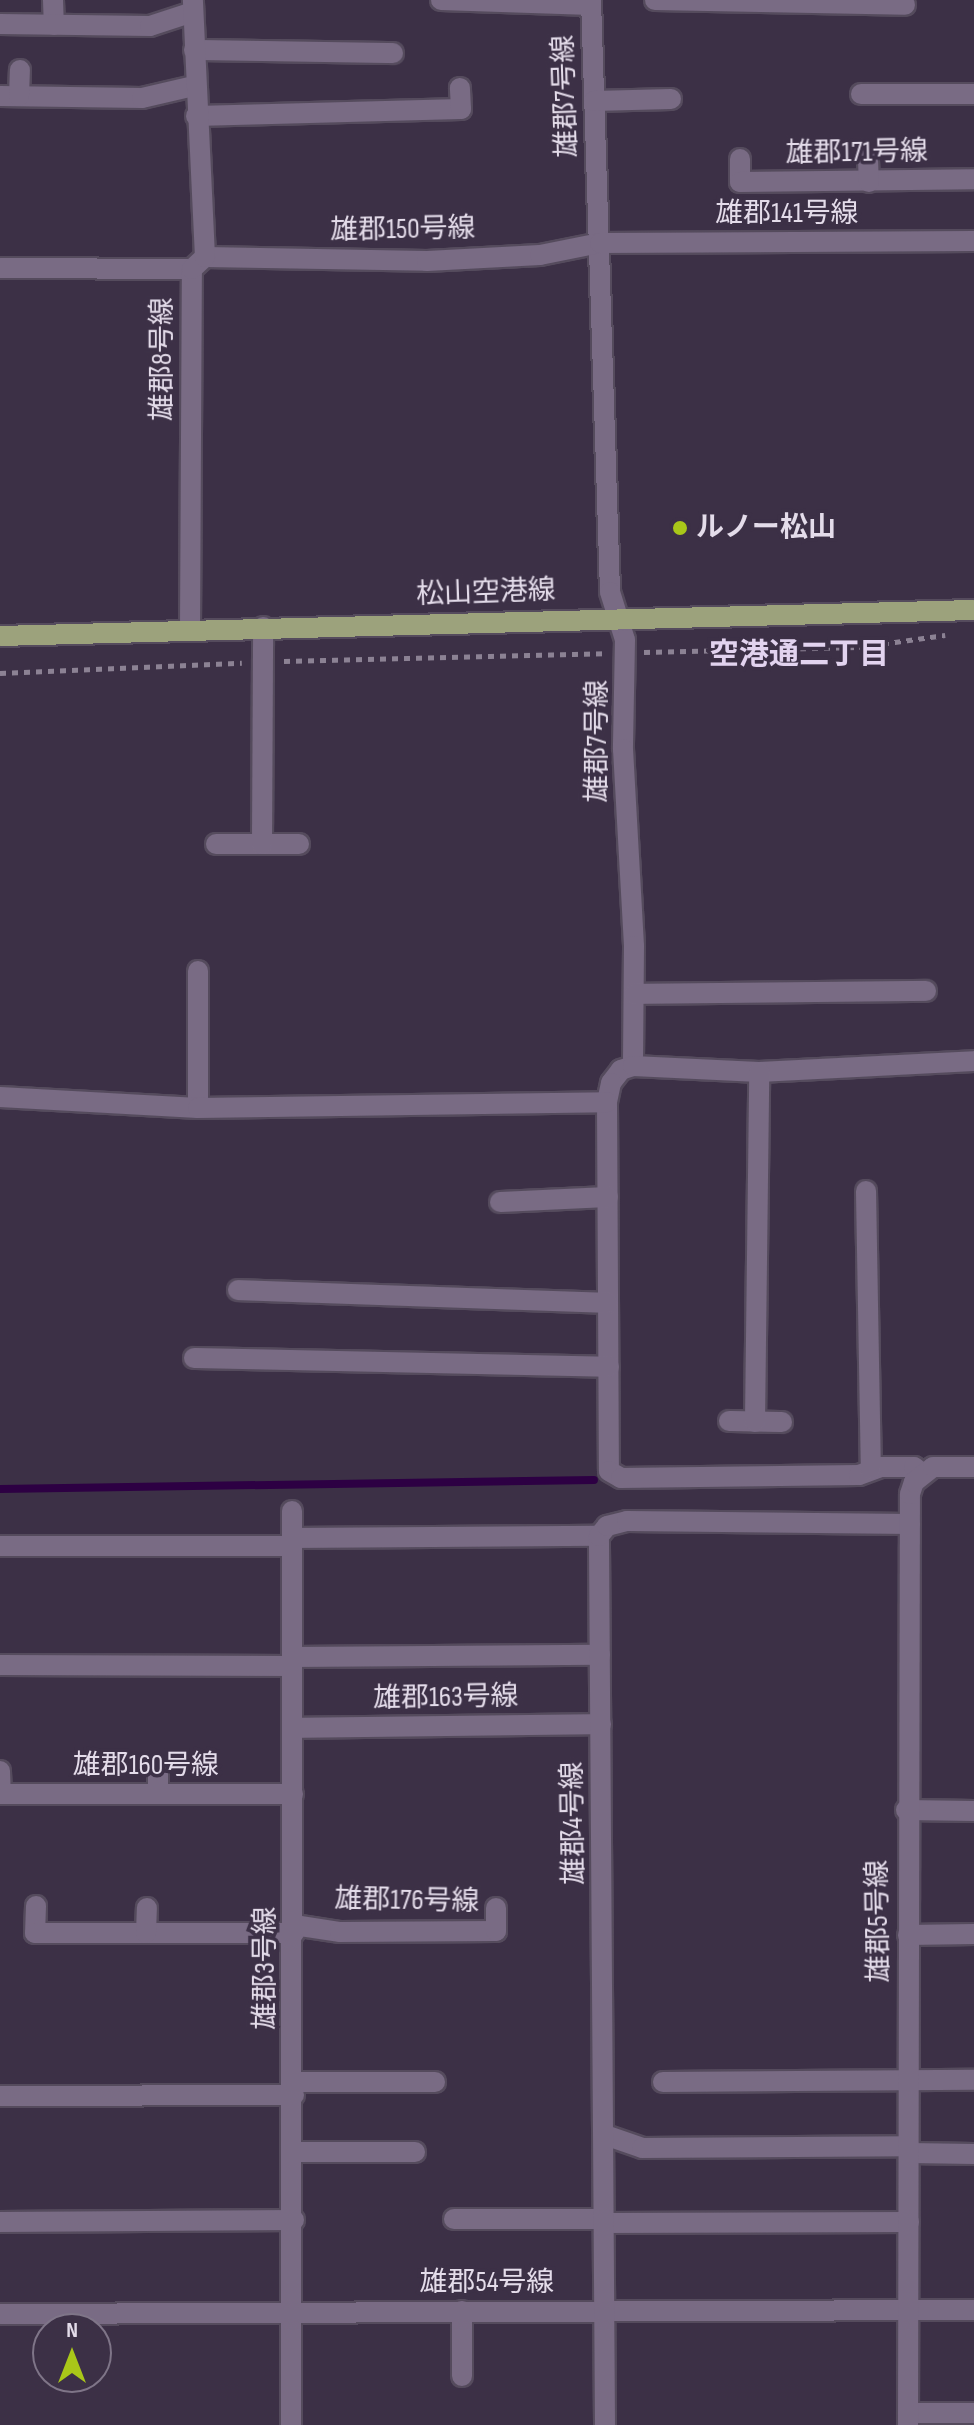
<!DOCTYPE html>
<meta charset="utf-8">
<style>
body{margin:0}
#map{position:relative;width:974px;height:2425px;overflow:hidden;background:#3c3046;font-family:"Sofia Sans Condensed","Noto Sans JP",sans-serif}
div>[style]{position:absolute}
.stream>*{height:8px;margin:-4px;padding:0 4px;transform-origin:4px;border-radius:4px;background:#2d0043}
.path>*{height:5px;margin-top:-2.5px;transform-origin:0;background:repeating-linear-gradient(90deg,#8c8294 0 6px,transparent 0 12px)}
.roads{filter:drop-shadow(2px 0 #554b5d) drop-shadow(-2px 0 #554b5d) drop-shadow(0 2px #554b5d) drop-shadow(0 -2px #554b5d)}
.minor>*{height:20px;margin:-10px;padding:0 10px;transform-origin:10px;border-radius:10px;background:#796b84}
.major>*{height:20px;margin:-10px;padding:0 10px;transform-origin:10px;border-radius:10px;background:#9ca27c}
.dots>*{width:22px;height:22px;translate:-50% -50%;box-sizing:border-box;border:4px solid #3c3046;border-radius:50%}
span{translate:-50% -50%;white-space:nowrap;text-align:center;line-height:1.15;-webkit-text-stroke:7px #3c3046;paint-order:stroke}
.street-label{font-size:28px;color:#e4dcea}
.poi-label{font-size:28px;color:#e4dcea;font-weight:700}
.left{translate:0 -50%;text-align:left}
.neighbourhood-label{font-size:30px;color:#e2d3ef;font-weight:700}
.north{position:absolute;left:32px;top:2313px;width:80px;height:80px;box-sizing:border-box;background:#3c3046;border:2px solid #7f7588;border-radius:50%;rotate:0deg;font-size:22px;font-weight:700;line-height:32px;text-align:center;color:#e4dcea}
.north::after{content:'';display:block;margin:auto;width:28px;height:36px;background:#a9c719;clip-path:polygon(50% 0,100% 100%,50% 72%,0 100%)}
</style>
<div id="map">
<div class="stream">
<i style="left:0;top:1489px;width:594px;rotate:-0.87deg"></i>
</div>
<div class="path">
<i style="left:644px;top:652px;width:215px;rotate:-1.3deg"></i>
<i style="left:859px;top:647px;width:87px;rotate:-7.9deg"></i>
<i style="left:284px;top:661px;width:322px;rotate:-1.4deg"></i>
<i style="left:0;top:673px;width:242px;rotate:-2.4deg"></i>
</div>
<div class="roads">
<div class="minor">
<i style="left:53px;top:0;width:25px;rotate:88deg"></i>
<i style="left:441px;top:0;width:150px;rotate:1.9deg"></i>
<i style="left:591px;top:0;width:592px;rotate:88.16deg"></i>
<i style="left:610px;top:592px;width:50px;rotate:72.6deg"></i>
<i style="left:625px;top:640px;width:109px;rotate:91.1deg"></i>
<i style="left:623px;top:749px;width:197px;rotate:86.8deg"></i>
<i style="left:634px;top:946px;width:120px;rotate:90.5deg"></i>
<i style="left:633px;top:1066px;width:13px;rotate:162deg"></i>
<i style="left:621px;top:1070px;width:16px;rotate:128deg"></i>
<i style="left:611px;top:1083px;width:19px;rotate:102deg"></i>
<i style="left:607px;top:1102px;width:369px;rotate:89.7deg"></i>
<i style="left:609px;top:1471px;width:14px;rotate:30deg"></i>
<i style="left:621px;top:1478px;width:238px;rotate:-0.7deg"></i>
<i style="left:859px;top:1475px;width:23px;rotate:-20deg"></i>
<i style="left:881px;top:1467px;width:33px"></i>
<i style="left:914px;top:1467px;width:10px;rotate:37deg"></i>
<i style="left:655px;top:0;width:250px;rotate:1.1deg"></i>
<i style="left:0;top:24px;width:150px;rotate:0.8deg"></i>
<i style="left:150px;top:26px;width:45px;rotate:-18deg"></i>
<i style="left:194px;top:50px;width:199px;rotate:0.9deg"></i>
<i style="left:861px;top:94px;width:113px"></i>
<i style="left:0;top:96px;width:142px;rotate:0.8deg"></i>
<i style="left:142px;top:98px;width:53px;rotate:-13deg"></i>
<i style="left:19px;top:96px;width:26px;rotate:-88deg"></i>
<i style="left:594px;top:101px;width:77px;rotate:-1.5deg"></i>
<i style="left:196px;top:116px;width:265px;rotate:-1.5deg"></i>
<i style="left:461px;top:109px;width:21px;rotate:-93deg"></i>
<i style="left:740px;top:159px;width:23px;rotate:90deg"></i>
<i style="left:740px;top:182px;width:234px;rotate:-0.7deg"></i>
<i style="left:868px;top:159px;width:23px;rotate:88deg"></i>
<i style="left:205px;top:257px;width:222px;rotate:1deg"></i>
<i style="left:427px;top:261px;width:113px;rotate:-3deg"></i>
<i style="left:540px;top:255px;width:61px;rotate:-11.3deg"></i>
<i style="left:600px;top:243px;width:374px;rotate:-0.3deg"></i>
<i style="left:0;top:268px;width:192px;rotate:0.3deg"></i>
<i style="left:190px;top:629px;width:360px;rotate:-89.7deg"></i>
<i style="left:192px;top:269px;width:18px;rotate:-43deg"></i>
<i style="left:205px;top:257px;width:257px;rotate:-92.7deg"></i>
<i style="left:216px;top:844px;width:83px"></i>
<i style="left:262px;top:844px;width:217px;rotate:-89.7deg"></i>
<i style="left:198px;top:971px;width:137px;rotate:90deg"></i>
<i style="left:634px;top:994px;width:292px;rotate:-0.6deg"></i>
<i style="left:633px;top:1066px;width:126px;rotate:2.7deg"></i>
<i style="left:759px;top:1072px;width:215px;rotate:-2.9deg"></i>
<i style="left:0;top:1097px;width:198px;rotate:3.2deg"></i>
<i style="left:198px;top:1108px;width:409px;rotate:-0.8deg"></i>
<i style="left:866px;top:1191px;width:278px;rotate:89deg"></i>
<i style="left:500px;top:1202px;width:108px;rotate:-2.7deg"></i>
<i style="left:238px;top:1290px;width:370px;rotate:2deg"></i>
<i style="left:194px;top:1358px;width:415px;rotate:1.2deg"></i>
<i style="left:729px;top:1421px;width:53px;rotate:1.1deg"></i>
<i style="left:755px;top:1422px;width:350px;rotate:-89.3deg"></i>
<i style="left:292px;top:1538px;width:307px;rotate:-0.4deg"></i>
<i style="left:0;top:1546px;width:292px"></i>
<i style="left:292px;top:1657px;width:308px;rotate:-0.4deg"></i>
<i style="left:0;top:1665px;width:292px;rotate:0.2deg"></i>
<i style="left:293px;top:1728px;width:308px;rotate:-0.7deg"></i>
<i style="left:0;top:1771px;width:23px;rotate:88deg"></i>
<i style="left:158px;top:1771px;width:23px;rotate:90deg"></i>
<i style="left:0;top:1794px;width:293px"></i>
<i style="left:906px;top:1810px;width:68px;rotate:0.8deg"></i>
<i style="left:36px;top:1906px;width:27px;rotate:92deg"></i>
<i style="left:35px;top:1933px;width:259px"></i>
<i style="left:294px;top:1925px;width:47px;rotate:8.7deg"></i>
<i style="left:340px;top:1932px;width:156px;rotate:-0.4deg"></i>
<i style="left:496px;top:1931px;width:23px;rotate:-90deg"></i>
<i style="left:146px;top:1933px;width:25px;rotate:-88deg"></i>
<i style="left:908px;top:1935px;width:66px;rotate:-0.9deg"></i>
<i style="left:294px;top:2082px;width:141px"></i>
<i style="left:663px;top:2082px;width:311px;rotate:-0.4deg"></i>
<i style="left:0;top:2096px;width:294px;rotate:-0.2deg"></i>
<i style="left:605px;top:2135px;width:39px;rotate:19deg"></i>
<i style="left:642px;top:2148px;width:267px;rotate:-0.4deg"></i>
<i style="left:294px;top:2152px;width:121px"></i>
<i style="left:909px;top:2153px;width:65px;rotate:0.9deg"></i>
<i style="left:454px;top:2219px;width:151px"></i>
<i style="left:0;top:2222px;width:294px;rotate:-0.4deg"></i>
<i style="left:605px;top:2223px;width:304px;rotate:-0.2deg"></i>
<i style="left:462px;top:2311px;width:65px;rotate:90deg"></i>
<i style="left:0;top:2314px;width:974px;rotate:-0.24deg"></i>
<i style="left:908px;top:2413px;width:66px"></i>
<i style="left:291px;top:2425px;width:914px;rotate:-89.94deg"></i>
<i style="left:605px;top:2425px;width:889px;rotate:-90.39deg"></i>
<i style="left:599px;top:1536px;width:13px;rotate:-51deg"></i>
<i style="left:607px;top:1526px;width:21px;rotate:-14deg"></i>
<i style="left:627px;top:1521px;width:283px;rotate:0.6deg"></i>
<i style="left:908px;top:2425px;width:931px;rotate:-89.88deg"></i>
<i style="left:910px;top:1494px;width:13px;rotate:-72deg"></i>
<i style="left:914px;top:1482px;width:24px;rotate:-38deg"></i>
<i style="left:933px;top:1467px;width:41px"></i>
</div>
<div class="major">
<i style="left:0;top:636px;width:974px;rotate:-1.53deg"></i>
</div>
</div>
<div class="dots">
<i style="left:680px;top:528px;background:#a9c719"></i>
</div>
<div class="street-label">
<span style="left:566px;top:96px;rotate:-92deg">雄郡7号線</span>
<span style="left:857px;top:153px;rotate:-1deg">雄郡171号線</span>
<span style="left:787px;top:214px">雄郡141号線</span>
<span style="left:403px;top:230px;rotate:-1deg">雄郡150号線</span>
<span style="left:163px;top:359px;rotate:-90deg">雄郡8号線</span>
<span style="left:486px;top:593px;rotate:-2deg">松山空港線</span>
<span style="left:598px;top:741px;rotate:-90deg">雄郡7号線</span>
<span style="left:446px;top:1698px;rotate:-1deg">雄郡163号線</span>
<span style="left:146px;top:1766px">雄郡160号線</span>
<span style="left:574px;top:1823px;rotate:-91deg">雄郡4号線</span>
<span style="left:407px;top:1901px;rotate:1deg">雄郡176号線</span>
<span style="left:879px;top:1921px;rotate:-91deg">雄郡5号線</span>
<span style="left:266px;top:1968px;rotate:-90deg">雄郡3号線</span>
<span style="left:487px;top:2283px">雄郡54号線</span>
</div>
<div class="poi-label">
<span class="left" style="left:696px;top:528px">ルノー松山</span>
</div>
<div class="neighbourhood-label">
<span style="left:799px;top:655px">空港通二丁目</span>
</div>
<div class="north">N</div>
</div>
